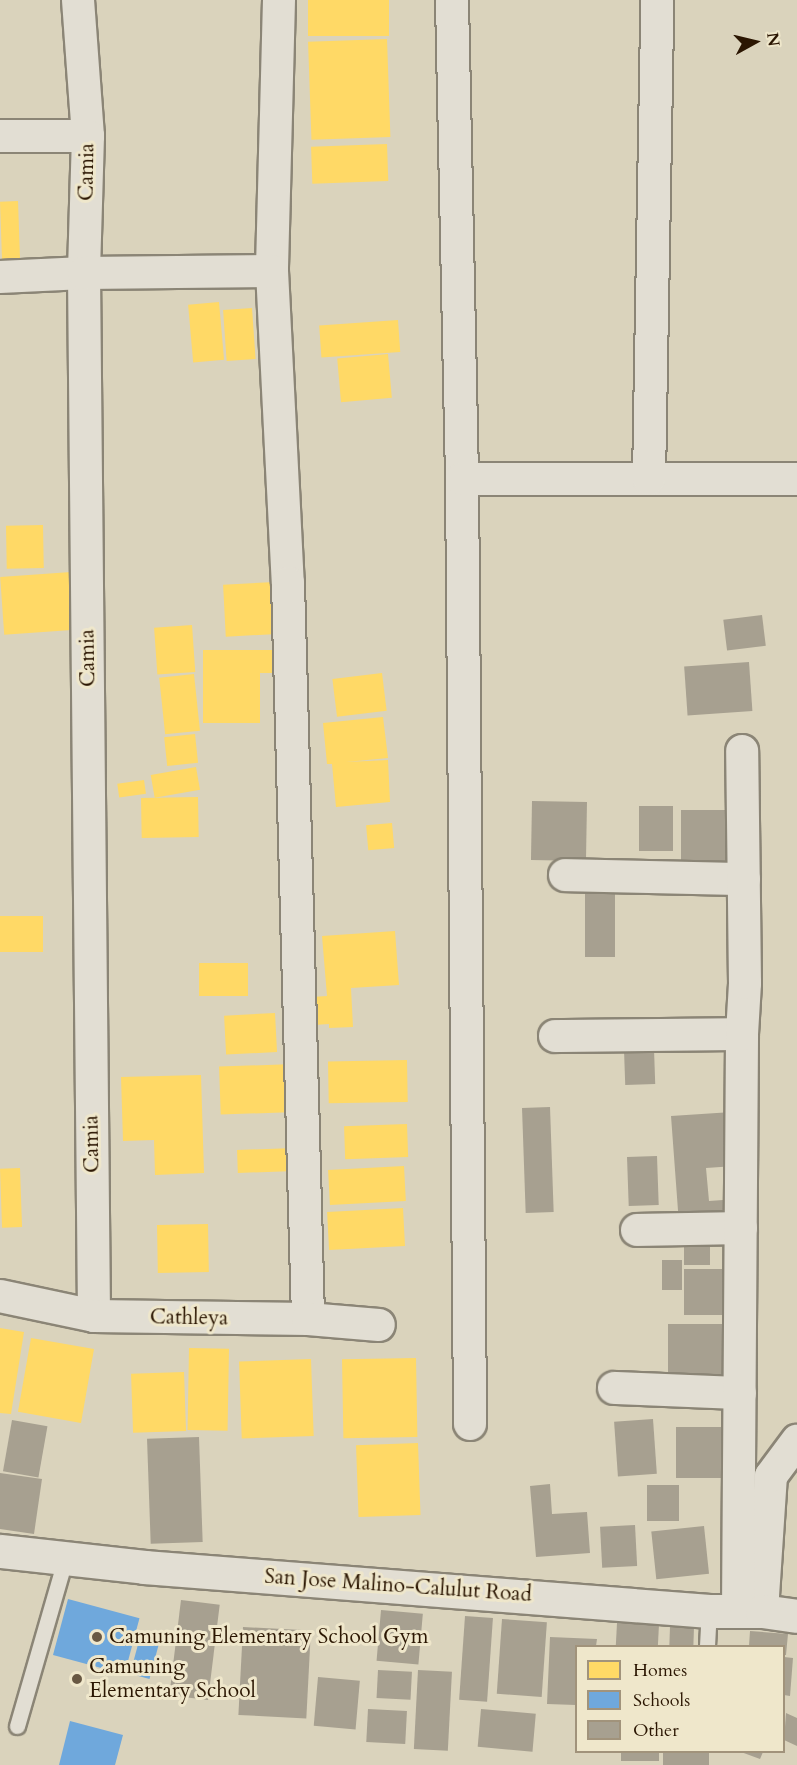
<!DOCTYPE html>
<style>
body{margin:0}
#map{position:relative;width:797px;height:1765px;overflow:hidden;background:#dad3bc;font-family:Cardo,serif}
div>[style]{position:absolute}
.homes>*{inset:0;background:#ffd966;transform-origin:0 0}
.schools>*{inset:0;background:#6fa8dc;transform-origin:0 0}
.building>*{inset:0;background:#a7a090;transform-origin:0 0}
.roads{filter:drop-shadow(2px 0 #8b8576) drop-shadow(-2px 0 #8b8576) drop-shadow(0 2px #8b8576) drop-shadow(0 -2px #8b8576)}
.service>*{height:15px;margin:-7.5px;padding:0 7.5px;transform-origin:7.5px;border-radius:7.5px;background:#e2ded3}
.minor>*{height:32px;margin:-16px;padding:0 16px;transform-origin:16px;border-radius:16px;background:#e2ded3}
.secondary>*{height:33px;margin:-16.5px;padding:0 16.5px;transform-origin:16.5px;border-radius:16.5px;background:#e2ded3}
.dots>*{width:16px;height:16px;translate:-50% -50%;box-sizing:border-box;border:3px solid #efe7cb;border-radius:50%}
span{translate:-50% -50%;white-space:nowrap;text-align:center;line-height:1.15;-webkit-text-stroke:6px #efe7cb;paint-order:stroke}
.street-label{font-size:21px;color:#2b1602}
.poi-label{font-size:21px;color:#2b1602}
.left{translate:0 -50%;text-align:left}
.legend{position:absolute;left:575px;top:1645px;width:210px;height:108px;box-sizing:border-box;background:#efe7cb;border:2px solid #a1937b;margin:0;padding:8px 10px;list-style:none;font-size:18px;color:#2b1602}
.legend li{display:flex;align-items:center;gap:12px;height:30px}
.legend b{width:30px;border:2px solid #a1937b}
.north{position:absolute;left:725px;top:12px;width:60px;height:60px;-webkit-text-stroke:4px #efe7cb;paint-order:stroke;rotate:82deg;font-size:16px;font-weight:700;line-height:24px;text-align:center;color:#2b1602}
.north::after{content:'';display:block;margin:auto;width:21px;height:27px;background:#2b1602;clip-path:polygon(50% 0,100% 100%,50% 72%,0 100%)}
</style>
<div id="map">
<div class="homes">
<i style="left:308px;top:0;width:81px;height:36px"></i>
<i style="left:387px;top:39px;width:98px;height:79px;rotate:88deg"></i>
<i style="left:387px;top:144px;width:37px;height:76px;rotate:88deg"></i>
<i style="left:18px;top:201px;width:60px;height:18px;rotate:88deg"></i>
<i style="left:219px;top:302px;width:58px;height:31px;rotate:85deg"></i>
<i style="left:252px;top:308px;width:51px;height:29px;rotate:86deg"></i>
<i style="left:398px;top:320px;width:32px;height:79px;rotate:86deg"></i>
<i style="left:388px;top:354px;width:44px;height:51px;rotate:85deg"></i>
<i style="left:43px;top:525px;width:43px;height:37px;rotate:89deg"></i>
<i style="left:71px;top:572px;width:58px;height:71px;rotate:86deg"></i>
<i style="left:275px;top:582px;width:52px;height:52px;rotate:87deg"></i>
<i style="left:192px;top:625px;width:47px;height:38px;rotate:86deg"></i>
<i style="clip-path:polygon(203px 650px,276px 650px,276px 673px,260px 673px,260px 723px,203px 723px)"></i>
<i style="left:382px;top:673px;width:38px;height:50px;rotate:83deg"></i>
<i style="left:194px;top:674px;width:57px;height:35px;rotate:84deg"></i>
<i style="clip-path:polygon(383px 717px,388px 758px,346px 762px,388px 760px,390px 802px,336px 807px,332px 764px,327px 764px,323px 723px)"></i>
<i style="left:195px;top:734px;width:29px;height:31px;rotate:84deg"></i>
<i style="left:196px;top:767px;width:23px;height:46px;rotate:80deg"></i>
<i style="left:144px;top:780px;width:14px;height:27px;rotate:82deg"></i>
<i style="left:198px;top:797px;width:40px;height:57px;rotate:89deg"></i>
<i style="left:392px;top:823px;width:25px;height:26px;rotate:85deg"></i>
<i style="left:43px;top:916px;width:36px;height:43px;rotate:90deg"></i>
<i style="clip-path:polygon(395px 931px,399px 985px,351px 988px,353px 1027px,329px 1028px,329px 1024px,314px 1025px,312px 997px,327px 996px,322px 936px)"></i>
<i style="left:248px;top:963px;width:33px;height:49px;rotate:90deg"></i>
<i style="left:275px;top:1013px;width:39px;height:51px;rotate:87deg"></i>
<i style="left:407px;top:1060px;width:42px;height:79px;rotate:89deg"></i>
<i style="left:294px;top:1064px;width:48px;height:75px;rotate:88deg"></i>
<i style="clip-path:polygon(201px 1075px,204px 1173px,155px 1175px,154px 1140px,123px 1141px,121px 1077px)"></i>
<i style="left:407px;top:1124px;width:33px;height:63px;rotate:88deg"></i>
<i style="left:294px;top:1148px;width:23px;height:57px;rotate:88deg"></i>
<i style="left:404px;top:1166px;width:35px;height:76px;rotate:87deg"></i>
<i style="left:20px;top:1168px;width:59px;height:20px;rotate:88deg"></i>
<i style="left:403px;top:1208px;width:38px;height:76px;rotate:87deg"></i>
<i style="left:208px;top:1224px;width:48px;height:51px;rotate:89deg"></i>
<i style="clip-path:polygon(0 1328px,24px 1332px,11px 1414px,0 1413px)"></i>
<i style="left:31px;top:1338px;width:64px;height:75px;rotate:10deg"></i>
<i style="left:189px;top:1348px;width:40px;height:82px;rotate:1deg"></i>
<i style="left:416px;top:1358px;width:79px;height:74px;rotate:89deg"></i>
<i style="left:311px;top:1359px;width:77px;height:72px;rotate:88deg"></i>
<i style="left:184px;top:1372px;width:59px;height:53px;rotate:88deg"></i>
<i style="left:418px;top:1443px;width:72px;height:62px;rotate:88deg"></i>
</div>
<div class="schools">
<i style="left:68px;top:1599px;width:74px;height:58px;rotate:15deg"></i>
<i style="left:140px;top:1637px;width:20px;height:38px;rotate:15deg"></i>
<i style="clip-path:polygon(70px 1721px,123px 1735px,115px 1765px,59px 1765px)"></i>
</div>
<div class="building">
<i style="left:762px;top:615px;width:31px;height:39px;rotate:83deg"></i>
<i style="left:749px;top:662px;width:49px;height:65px;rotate:86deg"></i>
<i style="left:532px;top:801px;width:55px;height:59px;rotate:1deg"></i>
<i style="left:639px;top:806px;width:34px;height:45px"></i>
<i style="left:681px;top:810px;width:48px;height:55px"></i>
<i style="left:585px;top:888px;width:30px;height:69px"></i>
<i style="left:654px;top:1049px;width:35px;height:30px;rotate:88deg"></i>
<i style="left:550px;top:1107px;width:105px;height:28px;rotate:88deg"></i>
<i style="clip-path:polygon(732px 1112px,735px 1166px,706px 1168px,709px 1201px,723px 1200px,724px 1221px,679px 1224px,671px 1116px)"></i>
<i style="left:657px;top:1156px;width:49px;height:30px;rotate:88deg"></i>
<i style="left:684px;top:1237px;width:26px;height:28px"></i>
<i style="left:662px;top:1260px;width:20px;height:30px"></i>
<i style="left:684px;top:1269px;width:43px;height:46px"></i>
<i style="left:668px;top:1324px;width:63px;height:57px"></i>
<i style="left:653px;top:1419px;width:55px;height:39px;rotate:86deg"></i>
<i style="left:12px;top:1420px;width:36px;height:52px;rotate:10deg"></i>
<i style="left:676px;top:1427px;width:53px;height:51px"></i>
<i style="left:199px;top:1437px;width:105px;height:52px;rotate:88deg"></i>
<i style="clip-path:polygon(0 1473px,42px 1479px,34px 1534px,0 1529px)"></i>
<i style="clip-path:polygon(550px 1484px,552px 1514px,587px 1512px,590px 1553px,536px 1557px,530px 1486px)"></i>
<i style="left:647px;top:1485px;width:32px;height:36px"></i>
<i style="left:635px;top:1525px;width:41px;height:35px;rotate:87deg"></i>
<i style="left:704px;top:1526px;width:48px;height:53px;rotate:84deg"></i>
<i style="left:181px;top:1600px;width:39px;height:96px;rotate:7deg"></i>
<i style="left:381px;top:1610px;width:42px;height:51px;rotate:5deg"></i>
<i style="left:465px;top:1616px;width:28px;height:84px;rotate:4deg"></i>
<i style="left:502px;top:1619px;width:45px;height:75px;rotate:4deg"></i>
<i style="left:617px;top:1623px;width:42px;height:23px;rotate:3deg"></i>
<i style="left:243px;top:1627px;width:68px;height:88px;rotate:3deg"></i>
<i style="left:670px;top:1627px;width:24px;height:19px;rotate:2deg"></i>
<i style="clip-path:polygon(750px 1631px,788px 1634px,786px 1655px,784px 1655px,784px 1646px,749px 1646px)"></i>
<i style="clip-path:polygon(550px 1637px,597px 1639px,596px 1646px,576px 1646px,576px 1705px,547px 1704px)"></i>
<i style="clip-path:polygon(784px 1657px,793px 1658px,790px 1696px,784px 1695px)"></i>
<i style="left:378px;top:1670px;width:34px;height:28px;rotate:3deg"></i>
<i style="left:418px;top:1670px;width:34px;height:79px;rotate:3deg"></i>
<i style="left:318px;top:1677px;width:42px;height:49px;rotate:5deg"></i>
<i style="left:368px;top:1709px;width:39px;height:33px;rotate:3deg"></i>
<i style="left:481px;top:1709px;width:55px;height:38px;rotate:5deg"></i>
<i style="clip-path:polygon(786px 1713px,797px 1718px,797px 1746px,784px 1740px)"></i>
<i style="left:621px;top:1752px;width:38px;height:9px"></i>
<i style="left:663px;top:1752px;width:46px;height:13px"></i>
<i style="clip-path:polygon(741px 1752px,763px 1752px,760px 1759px)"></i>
</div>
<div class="roads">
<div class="service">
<i style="left:707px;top:1646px;width:35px;rotate:-87deg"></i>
<i style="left:17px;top:1726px;width:173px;rotate:-73.9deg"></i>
</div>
<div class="minor">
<i style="left:78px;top:0;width:136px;rotate:85.8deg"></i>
<i style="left:88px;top:136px;width:137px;rotate:91.7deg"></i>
<i style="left:84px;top:273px;width:1043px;rotate:89.45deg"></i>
<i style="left:279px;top:0;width:271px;rotate:91.5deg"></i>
<i style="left:272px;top:271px;width:312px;rotate:87.1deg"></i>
<i style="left:288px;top:583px;width:736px;rotate:88.44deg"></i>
<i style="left:452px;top:0;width:479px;rotate:88.8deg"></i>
<i style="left:462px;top:479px;width:945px;rotate:89.51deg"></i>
<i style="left:0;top:136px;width:88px"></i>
<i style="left:0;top:277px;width:84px;rotate:-2.7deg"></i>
<i style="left:84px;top:273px;width:188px;rotate:-0.6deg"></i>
<i style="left:462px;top:479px;width:335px"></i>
<i style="left:649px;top:479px;width:479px;rotate:-89deg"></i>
<i style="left:565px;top:875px;width:179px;rotate:1.3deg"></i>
<i style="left:555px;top:1036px;width:187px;rotate:-0.6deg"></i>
<i style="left:637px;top:1230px;width:104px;rotate:-1.1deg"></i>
<i style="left:0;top:1296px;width:96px;rotate:12deg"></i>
<i style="left:94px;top:1316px;width:214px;rotate:0.8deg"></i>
<i style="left:308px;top:1319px;width:71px;rotate:4.8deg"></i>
<i style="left:614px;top:1388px;width:126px;rotate:2.3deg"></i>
<i style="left:762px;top:1611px;width:135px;rotate:-86.2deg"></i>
<i style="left:771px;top:1476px;width:44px;rotate:-53.4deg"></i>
<i style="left:738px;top:1612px;width:578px;rotate:-89.6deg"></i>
<i style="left:742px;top:1034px;width:51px;rotate:-86.6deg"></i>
<i style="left:745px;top:983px;width:232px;rotate:-90.7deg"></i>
</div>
<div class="secondary">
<i style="left:0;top:1551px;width:145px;rotate:6.3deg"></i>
<i style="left:144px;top:1567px;width:567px;rotate:4.45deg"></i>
<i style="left:709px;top:1611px;width:53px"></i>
<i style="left:762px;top:1611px;width:35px;rotate:8deg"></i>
</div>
</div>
<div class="dots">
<i style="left:97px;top:1637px;background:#685843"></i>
<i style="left:77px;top:1679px;background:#685843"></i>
</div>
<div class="street-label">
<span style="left:87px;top:172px;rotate:-89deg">Camia</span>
<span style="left:88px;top:658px;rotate:-91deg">Camia</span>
<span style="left:92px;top:1144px;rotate:-91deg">Camia</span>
<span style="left:189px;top:1318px;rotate:1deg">Cathleya</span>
<span style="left:398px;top:1586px;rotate:4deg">San Jose Malino-Calulut Road</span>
</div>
<div class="poi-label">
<span class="left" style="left:109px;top:1637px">Camuning Elementary School Gym</span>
<span class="left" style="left:89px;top:1679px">Camuning<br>Elementary School</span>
</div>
<ul class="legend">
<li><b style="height:16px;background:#ffd966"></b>Homes</li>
<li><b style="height:16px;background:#6fa8dc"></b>Schools</li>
<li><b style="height:16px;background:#a7a090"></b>Other</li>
</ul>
<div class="north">N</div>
</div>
